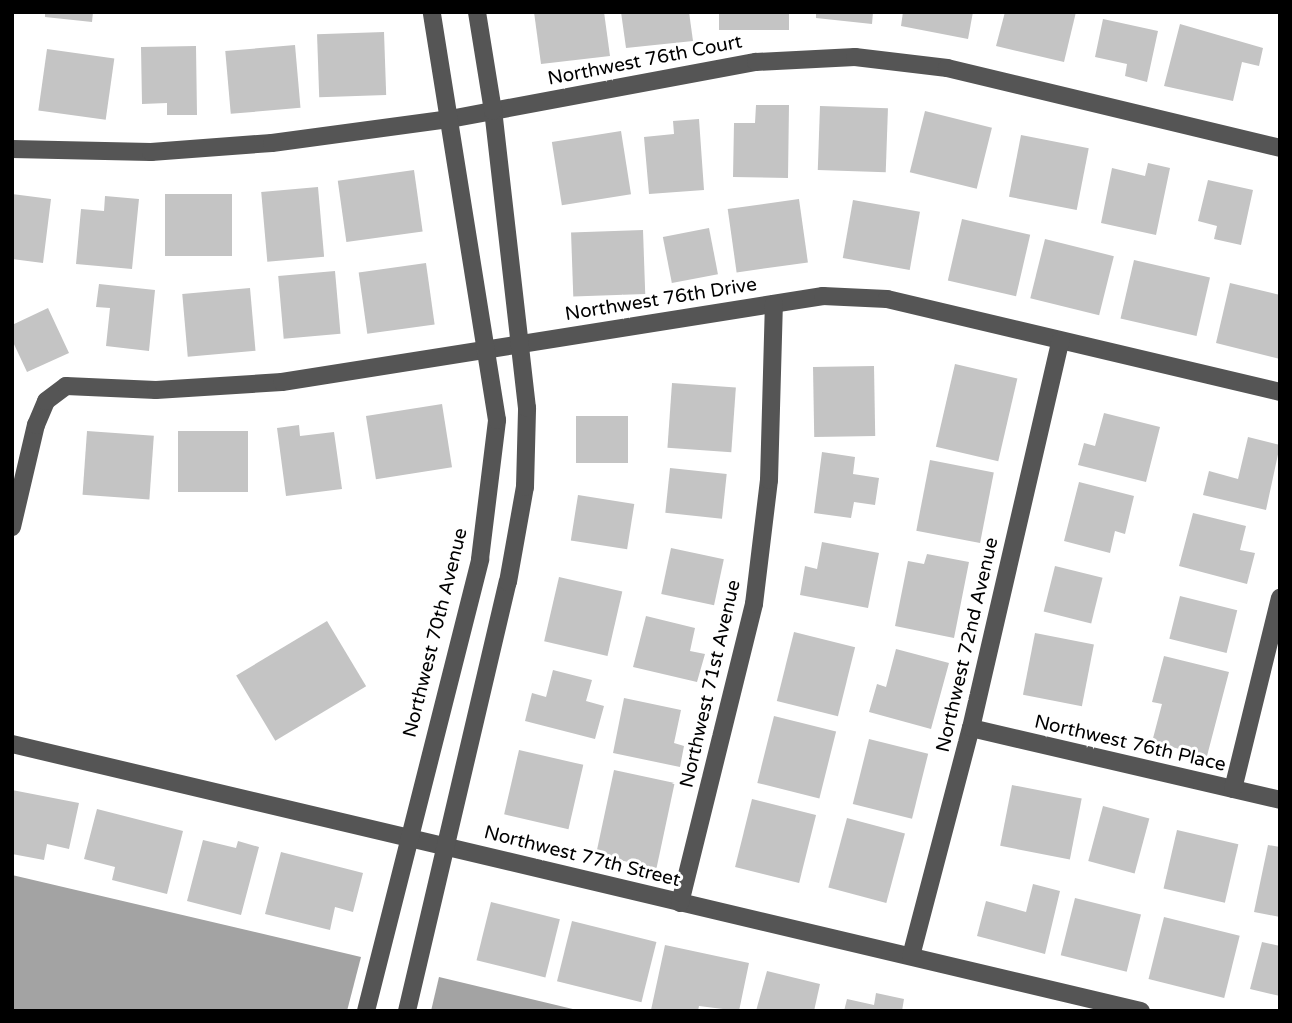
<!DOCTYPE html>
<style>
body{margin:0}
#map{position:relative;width:1292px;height:1023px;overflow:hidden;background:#fff;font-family:"Varela Round",sans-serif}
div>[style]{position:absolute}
.water>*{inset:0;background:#a3a3a3}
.building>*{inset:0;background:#c4c4c4;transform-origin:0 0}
.minor>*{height:18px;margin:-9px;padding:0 9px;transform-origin:9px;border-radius:9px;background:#555}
span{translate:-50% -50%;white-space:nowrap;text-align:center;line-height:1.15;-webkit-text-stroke:6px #fff;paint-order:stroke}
.street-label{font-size:19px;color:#000}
.frame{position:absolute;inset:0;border:14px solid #000;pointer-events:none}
</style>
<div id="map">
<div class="water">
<i style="clip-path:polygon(12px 875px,361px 957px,347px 1011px,12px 1011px)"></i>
<i style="clip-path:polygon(439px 977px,581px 1011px,431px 1011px)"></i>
</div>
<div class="building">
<i style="clip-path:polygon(45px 12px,93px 12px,92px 22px,45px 17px)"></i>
<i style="clip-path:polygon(534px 12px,604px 12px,610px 56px,541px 64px)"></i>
<i style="clip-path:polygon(621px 12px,689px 12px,693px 41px,626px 48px)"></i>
<i style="left:719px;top:12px;width:70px;height:18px"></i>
<i style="clip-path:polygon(816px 12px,873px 12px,872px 24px,816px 18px)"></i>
<i style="clip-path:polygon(903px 12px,973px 12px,968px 39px,901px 26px)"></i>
<i style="clip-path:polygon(1005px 12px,1076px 12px,1064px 62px,996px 46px)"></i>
<i style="clip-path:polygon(1103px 19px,1158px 31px,1147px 82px,1125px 76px,1127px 64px,1095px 57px)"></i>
<i style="clip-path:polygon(1180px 24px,1263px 48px,1259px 66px,1242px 62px,1233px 101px,1164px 86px)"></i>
<i style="left:384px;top:32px;width:63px;height:67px;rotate:88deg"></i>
<i style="left:295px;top:45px;width:63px;height:70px;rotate:85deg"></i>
<i style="clip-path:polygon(196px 46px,197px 115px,167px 115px,167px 103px,142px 104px,141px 47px)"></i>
<i style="left:47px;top:49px;width:68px;height:62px;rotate:8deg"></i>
<i style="clip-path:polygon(756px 105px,789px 105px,788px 178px,733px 177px,734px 123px,755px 123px)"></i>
<i style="left:820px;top:106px;width:68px;height:64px;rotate:2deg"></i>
<i style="left:925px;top:111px;width:69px;height:63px;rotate:14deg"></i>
<i style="clip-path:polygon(699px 119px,704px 190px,649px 194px,644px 137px,674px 134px,673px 121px)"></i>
<i style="left:621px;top:131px;width:64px;height:70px;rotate:81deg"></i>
<i style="left:1021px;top:135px;width:69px;height:63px;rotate:11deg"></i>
<i style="clip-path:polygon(1148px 163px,1170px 168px,1156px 235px,1101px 223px,1112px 168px,1145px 176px)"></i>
<i style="left:414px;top:170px;width:62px;height:77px;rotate:82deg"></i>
<i style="clip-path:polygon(1208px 180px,1253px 190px,1241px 245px,1214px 239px,1217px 226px,1198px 221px)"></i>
<i style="left:318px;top:187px;width:70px;height:57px;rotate:85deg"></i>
<i style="clip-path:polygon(12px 194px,51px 199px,43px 263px,12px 259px)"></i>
<i style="left:232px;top:194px;width:62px;height:67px;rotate:90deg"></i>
<i style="clip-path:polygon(105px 196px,139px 199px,132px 269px,76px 264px,81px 209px,104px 211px)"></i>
<i style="left:799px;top:199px;width:64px;height:72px;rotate:82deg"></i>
<i style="left:853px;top:200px;width:68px;height:59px;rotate:10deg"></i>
<i style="left:962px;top:219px;width:70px;height:63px;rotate:13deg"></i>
<i style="left:709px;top:228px;width:47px;height:47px;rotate:79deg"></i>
<i style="left:643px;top:230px;width:64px;height:72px;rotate:88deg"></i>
<i style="left:1045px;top:239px;width:71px;height:61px;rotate:14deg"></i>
<i style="left:1134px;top:260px;width:78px;height:60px;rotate:13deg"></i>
<i style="left:426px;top:263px;width:62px;height:68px;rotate:82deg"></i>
<i style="left:335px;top:271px;width:63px;height:57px;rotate:85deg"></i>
<i style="clip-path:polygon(1230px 283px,1280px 295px,1280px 359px,1216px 343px)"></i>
<i style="clip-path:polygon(99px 284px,155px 290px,149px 351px,106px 346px,110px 308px,96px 307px)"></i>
<i style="left:250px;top:288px;width:63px;height:68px;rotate:85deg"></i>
<i style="clip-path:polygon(48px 308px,69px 353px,27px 372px,12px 340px,12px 325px)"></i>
<i style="left:955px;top:364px;width:64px;height:85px;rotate:13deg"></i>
<i style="left:874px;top:366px;width:70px;height:61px;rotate:89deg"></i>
<i style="left:672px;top:383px;width:64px;height:65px;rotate:4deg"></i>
<i style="left:442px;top:404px;width:64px;height:77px;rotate:81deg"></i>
<i style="clip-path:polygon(1104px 413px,1160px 427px,1146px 482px,1078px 465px,1084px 443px,1095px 446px)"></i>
<i style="left:628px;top:416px;width:47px;height:52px;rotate:90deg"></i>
<i style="clip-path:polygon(299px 425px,300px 436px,334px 432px,342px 489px,286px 496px,277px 428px)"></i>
<i style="left:87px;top:431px;width:67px;height:64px;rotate:4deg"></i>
<i style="left:178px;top:431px;width:70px;height:61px"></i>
<i style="clip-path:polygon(1248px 437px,1280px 445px,1266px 510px,1203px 495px,1209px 471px,1238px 479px)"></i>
<i style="clip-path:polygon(822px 452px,855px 457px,853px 474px,879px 478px,875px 505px,854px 502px,851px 518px,814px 513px)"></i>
<i style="left:930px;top:460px;width:65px;height:72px;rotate:11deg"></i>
<i style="left:670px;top:468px;width:57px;height:45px;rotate:6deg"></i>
<i style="clip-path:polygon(1079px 482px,1134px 496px,1125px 534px,1115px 531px,1110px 553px,1064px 541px)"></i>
<i style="left:578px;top:495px;width:57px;height:46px;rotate:9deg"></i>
<i style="clip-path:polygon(1193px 513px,1246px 526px,1240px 550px,1255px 553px,1247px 584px,1179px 566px)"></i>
<i style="clip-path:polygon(822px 542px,879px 553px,868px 608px,800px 595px,805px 566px,817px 569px)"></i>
<i style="left:671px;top:548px;width:54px;height:47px;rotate:12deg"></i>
<i style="clip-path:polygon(927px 554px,969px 562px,954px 638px,895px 626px,908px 561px,924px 564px)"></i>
<i style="left:1055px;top:566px;width:49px;height:47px;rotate:14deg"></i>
<i style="left:559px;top:577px;width:65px;height:66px;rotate:13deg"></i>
<i style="left:1180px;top:596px;width:59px;height:44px;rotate:14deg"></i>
<i style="clip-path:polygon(646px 616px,695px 628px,690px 651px,705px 654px,697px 682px,633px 667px)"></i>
<i style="left:327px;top:621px;width:76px;height:106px;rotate:59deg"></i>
<i style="left:794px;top:632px;width:63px;height:71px;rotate:14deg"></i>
<i style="left:1035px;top:633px;width:60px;height:63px;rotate:11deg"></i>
<i style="clip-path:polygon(896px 649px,949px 663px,931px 729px,869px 712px,877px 684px,886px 687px)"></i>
<i style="clip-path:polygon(1164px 656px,1229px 672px,1207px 756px,1152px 742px,1162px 704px,1152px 702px)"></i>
<i style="clip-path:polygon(553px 670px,592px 680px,586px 701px,604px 706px,595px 739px,525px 721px,532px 693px,546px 697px)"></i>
<i style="clip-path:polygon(624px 698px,681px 710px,674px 743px,684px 746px,680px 767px,613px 753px)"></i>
<i style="left:774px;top:716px;width:64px;height:69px;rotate:14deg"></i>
<i style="left:869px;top:739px;width:61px;height:67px;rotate:14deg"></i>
<i style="left:519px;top:750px;width:66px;height:66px;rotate:13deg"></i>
<i style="left:614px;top:770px;width:62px;height:87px;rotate:12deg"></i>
<i style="left:1012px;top:785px;width:71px;height:62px;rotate:11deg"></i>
<i style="clip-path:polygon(12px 790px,79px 803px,69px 849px,47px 844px,44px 860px,12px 854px)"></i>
<i style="left:752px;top:799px;width:66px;height:70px;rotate:14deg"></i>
<i style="left:1103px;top:806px;width:48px;height:57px;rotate:15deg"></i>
<i style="clip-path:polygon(97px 809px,183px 831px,167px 894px,112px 880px,115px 867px,84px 859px)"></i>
<i style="left:847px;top:818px;width:60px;height:72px;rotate:15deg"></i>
<i style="left:1177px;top:830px;width:63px;height:60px;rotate:13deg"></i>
<i style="clip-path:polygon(203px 840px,236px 848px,238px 841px,259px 847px,241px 915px,187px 901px)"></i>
<i style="clip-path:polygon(1268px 845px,1280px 847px,1280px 917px,1254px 912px)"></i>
<i style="clip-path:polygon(281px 852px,363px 873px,353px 912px,335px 907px,330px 930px,265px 914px)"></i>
<i style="clip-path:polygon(1033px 884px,1060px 891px,1045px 954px,977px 936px,986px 901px,1026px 912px)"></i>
<i style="left:1075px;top:898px;width:68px;height:59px;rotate:14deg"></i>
<i style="left:491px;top:902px;width:71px;height:60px;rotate:14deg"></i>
<i style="left:1164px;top:917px;width:78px;height:64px;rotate:14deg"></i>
<i style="left:572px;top:921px;width:87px;height:62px;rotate:14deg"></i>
<i style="clip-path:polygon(1262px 942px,1280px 946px,1280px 996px,1250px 989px)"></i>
<i style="clip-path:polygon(665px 945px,749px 963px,739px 1011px,699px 1006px,698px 1011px,651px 1010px)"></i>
<i style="clip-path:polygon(767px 971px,820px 984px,814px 1011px,756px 1011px)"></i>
<i style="clip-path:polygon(876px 993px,904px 999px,902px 1011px,844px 1011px,847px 999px,874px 1005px)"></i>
</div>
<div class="minor">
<i style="left:12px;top:149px;width:139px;rotate:1.2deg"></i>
<i style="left:151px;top:152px;width:121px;rotate:-4.3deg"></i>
<i style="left:272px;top:143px;width:180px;rotate:-7.7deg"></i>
<i style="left:450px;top:119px;width:311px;rotate:-10.6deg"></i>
<i style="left:756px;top:62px;width:99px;rotate:-2.9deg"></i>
<i style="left:855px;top:57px;width:93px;rotate:6.8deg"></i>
<i style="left:947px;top:68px;width:342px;rotate:13.5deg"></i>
<i style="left:12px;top:527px;width:105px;rotate:-76.8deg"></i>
<i style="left:36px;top:425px;width:26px;rotate:-67deg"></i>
<i style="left:46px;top:401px;width:25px;rotate:-37deg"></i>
<i style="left:66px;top:386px;width:90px;rotate:2.5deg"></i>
<i style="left:156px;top:390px;width:126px;rotate:-3.6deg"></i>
<i style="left:282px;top:382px;width:548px;rotate:-9.03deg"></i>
<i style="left:823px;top:296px;width:64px;rotate:2.7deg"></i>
<i style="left:887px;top:299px;width:404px;rotate:13.3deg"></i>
<i style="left:971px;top:728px;width:317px;rotate:13.1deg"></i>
<i style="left:12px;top:744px;width:1160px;rotate:13.31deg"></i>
<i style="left:1233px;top:789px;width:197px;rotate:-76.2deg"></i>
<i style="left:680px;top:903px;width:308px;rotate:-76.1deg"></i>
<i style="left:754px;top:604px;width:125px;rotate:-83.1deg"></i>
<i style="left:769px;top:480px;width:176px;rotate:-88.4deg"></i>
<i style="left:911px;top:956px;width:236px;rotate:-75.3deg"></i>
<i style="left:971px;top:728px;width:397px;rotate:-77deg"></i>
<i style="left:366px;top:1011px;width:466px;rotate:-75.8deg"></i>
<i style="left:480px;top:559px;width:140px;rotate:-83deg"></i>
<i style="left:497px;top:420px;width:413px;rotate:-99.1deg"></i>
<i style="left:407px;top:1011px;width:441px;rotate:-76.8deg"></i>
<i style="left:508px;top:582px;width:97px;rotate:-79.9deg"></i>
<i style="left:525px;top:487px;width:79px;rotate:-88.5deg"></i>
<i style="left:527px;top:408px;width:299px;rotate:-96.5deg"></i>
<i style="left:493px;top:111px;width:100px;rotate:-99.2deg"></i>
</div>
<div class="street-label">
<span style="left:645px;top:61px;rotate:-11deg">Northwest 76th Court</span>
<span style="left:661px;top:300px;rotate:-9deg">Northwest 76th Drive</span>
<span style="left:436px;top:633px;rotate:-76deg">Northwest 70th Avenue</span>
<span style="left:968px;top:645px;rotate:-77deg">Northwest 72nd Avenue</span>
<span style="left:711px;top:684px;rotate:-77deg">Northwest 71st Avenue</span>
<span style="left:1130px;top:744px;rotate:13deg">Northwest 76th Place</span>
<span style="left:582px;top:857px;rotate:14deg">Northwest 77th Street</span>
</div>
<div class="frame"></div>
</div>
